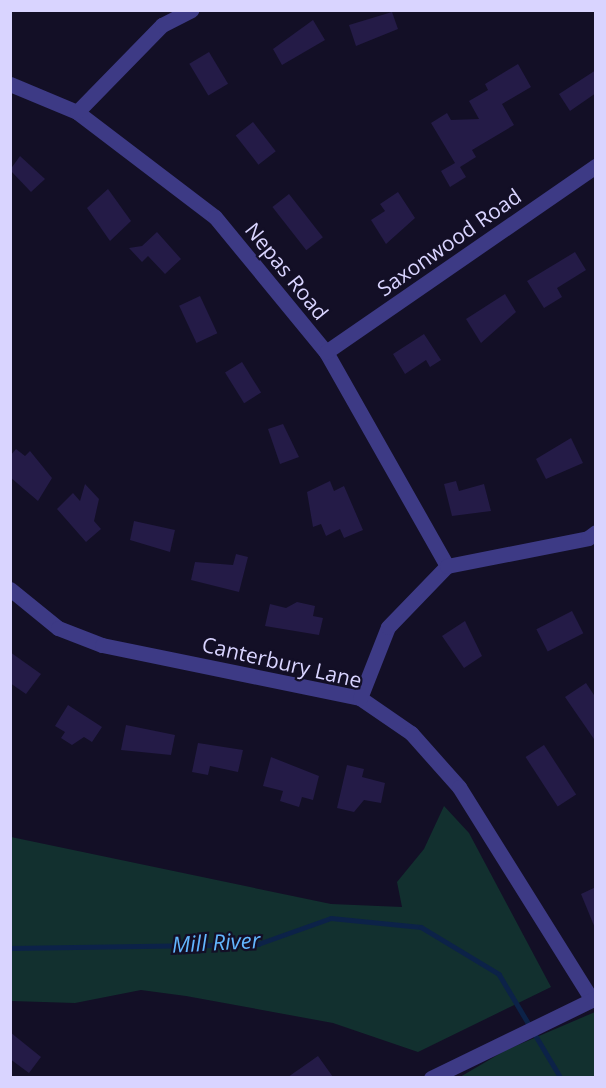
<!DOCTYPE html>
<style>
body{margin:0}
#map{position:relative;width:606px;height:1088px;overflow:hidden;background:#130f26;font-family:"Open Sans",sans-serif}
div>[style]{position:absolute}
.green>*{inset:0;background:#12302f}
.stream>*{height:4.5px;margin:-2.25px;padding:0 2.25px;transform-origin:2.25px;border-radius:2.25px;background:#0c2248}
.building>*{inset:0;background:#241b47;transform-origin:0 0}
.street>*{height:15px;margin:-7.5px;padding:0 7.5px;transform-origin:7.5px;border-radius:7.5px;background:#3d3a85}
span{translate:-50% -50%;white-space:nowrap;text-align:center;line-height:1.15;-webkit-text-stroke:4.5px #130f26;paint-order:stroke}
.street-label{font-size:21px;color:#d9d4ff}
.water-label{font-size:22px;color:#62b6ff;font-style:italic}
.frame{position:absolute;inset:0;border:12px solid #d9d4ff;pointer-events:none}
</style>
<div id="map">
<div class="green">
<i style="clip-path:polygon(444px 806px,469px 833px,551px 987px,418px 1052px,333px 1023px,186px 996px,141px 990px,75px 1003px,11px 1001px,11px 837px,331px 904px,402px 907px,397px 882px,424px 849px)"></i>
<i style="clip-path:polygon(595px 1012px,595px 1077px,460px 1077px,506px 1050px)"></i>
</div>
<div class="stream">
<i style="left:10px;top:948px;width:248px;rotate:-0.9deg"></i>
<i style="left:258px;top:944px;width:77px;rotate:-19.6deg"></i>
<i style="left:331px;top:918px;width:90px;rotate:5.7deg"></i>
<i style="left:421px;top:927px;width:91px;rotate:31.1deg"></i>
<i style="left:499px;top:974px;width:121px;rotate:59.2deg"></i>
</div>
<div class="building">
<i style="clip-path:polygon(392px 12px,398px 29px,356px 46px,349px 25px)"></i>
<i style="clip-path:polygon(313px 20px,325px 40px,282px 65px,273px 49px)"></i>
<i style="left:209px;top:52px;width:37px;height:23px;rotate:59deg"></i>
<i style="clip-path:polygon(518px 64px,531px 87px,502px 104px,514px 125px,472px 150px,476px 157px,460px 167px,466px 177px,450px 187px,441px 171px,455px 163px,431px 123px,447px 113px,451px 120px,479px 119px,469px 101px,488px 90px,485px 84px)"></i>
<i style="clip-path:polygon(596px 70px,596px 93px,570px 111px,559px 94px)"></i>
<i style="left:253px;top:122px;width:37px;height:22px;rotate:52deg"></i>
<i style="clip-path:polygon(20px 156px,45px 179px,31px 192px,10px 170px)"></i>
<i style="clip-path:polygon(108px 189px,131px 221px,110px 241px,87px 208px)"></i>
<i style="clip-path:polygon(398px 192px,415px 218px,386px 244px,371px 220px,385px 211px,380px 204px)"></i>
<i style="left:289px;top:194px;width:55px;height:21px;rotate:52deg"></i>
<i style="clip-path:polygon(157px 232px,181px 259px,165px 274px,148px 256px,142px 262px,129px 248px,142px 246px)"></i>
<i style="clip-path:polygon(575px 252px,586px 270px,557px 288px,562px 297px,544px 308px,527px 281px)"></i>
<i style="clip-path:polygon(505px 294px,516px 312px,481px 343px,466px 319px)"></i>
<i style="left:200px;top:296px;width:41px;height:23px;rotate:65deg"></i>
<i style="clip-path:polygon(424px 334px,441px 360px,430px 367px,426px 360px,405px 374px,393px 354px)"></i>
<i style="left:242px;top:362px;width:36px;height:20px;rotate:58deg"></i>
<i style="clip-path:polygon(283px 424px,299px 457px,280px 464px,268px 429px)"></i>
<i style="clip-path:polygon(571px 438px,583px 463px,546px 479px,536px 459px)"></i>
<i style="clip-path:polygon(16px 449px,25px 456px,30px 451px,52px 478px,38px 501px,10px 477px,10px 456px)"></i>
<i style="clip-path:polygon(330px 481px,334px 491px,344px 486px,363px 530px,344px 538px,340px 529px,326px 536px,321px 524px,313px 527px,307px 492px)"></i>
<i style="clip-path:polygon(456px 481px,459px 491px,484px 484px,491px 511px,452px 516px,444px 484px)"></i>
<i style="clip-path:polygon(85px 484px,99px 499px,94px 521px,101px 529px,86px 542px,57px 509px,73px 493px,80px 501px)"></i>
<i style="clip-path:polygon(134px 521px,175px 530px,170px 552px,130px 540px)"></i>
<i style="clip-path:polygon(236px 554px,248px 557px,239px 592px,191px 580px,195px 562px,233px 565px)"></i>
<i style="clip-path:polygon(297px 602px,315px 606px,313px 616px,323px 618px,319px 635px,265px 626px,270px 604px,286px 608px)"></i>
<i style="left:572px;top:611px;width:25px;height:40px;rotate:63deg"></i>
<i style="clip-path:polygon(465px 621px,482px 656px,464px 668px,442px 636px)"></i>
<i style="clip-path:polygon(10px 652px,41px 674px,26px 694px,10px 683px)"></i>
<i style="clip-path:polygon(586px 683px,596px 698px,596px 742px,565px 697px)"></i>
<i style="clip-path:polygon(68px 705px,102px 727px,92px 742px,84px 737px,72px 745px,61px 738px,65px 732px,55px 726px)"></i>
<i style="clip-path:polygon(126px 725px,175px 735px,171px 755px,121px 750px)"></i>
<i style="clip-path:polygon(198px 743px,243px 750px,238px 772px,210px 766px,208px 775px,192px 772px)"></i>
<i style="left:544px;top:745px;width:59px;height:22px;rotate:57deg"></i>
<i style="clip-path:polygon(271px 757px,319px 776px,313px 800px,302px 797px,299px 807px,280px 801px,283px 791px,263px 786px)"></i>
<i style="clip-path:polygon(347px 765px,364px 769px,362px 777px,385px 783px,381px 803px,364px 800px,354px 812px,337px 808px)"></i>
<i style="clip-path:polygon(596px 887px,596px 928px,595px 928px,581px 894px)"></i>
<i style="clip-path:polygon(10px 1032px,41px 1057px,29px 1073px,10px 1059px)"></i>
<i style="clip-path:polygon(318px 1056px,333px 1077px,288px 1077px)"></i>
</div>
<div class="street">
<i style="left:10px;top:84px;width:73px;rotate:22.7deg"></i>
<i style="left:77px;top:112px;width:173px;rotate:37.3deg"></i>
<i style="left:215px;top:217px;width:175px;rotate:50.6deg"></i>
<i style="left:326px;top:352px;width:246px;rotate:60.5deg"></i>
<i style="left:77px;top:112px;width:122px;rotate:-45.7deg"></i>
<i style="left:162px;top:25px;width:33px;rotate:-27deg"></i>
<i style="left:326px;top:352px;width:328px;rotate:-34.6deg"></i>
<i style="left:10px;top:589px;width:62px;rotate:39.1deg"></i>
<i style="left:58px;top:628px;width:47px;rotate:21.1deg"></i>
<i style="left:102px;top:645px;width:263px;rotate:11.6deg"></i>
<i style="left:360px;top:698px;width:62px;rotate:34.5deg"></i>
<i style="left:411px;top:733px;width:72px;rotate:48.4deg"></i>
<i style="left:459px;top:787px;width:251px;rotate:58deg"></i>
<i style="left:360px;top:698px;width:76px;rotate:-68.5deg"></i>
<i style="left:388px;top:627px;width:85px;rotate:-46deg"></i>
<i style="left:447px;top:566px;width:144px;rotate:-11.2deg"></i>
<i style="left:588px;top:538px;width:10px;rotate:-37deg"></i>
<i style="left:431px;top:1078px;width:183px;rotate:-25.9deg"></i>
</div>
<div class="street-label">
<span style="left:449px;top:242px;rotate:-35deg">Saxonwood Road</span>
<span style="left:287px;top:271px;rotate:51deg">Nepas Road</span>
<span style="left:282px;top:662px;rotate:13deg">Canterbury Lane</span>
</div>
<div class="water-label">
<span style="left:216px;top:942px;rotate:-3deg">Mill River</span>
</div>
<div class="frame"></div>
</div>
